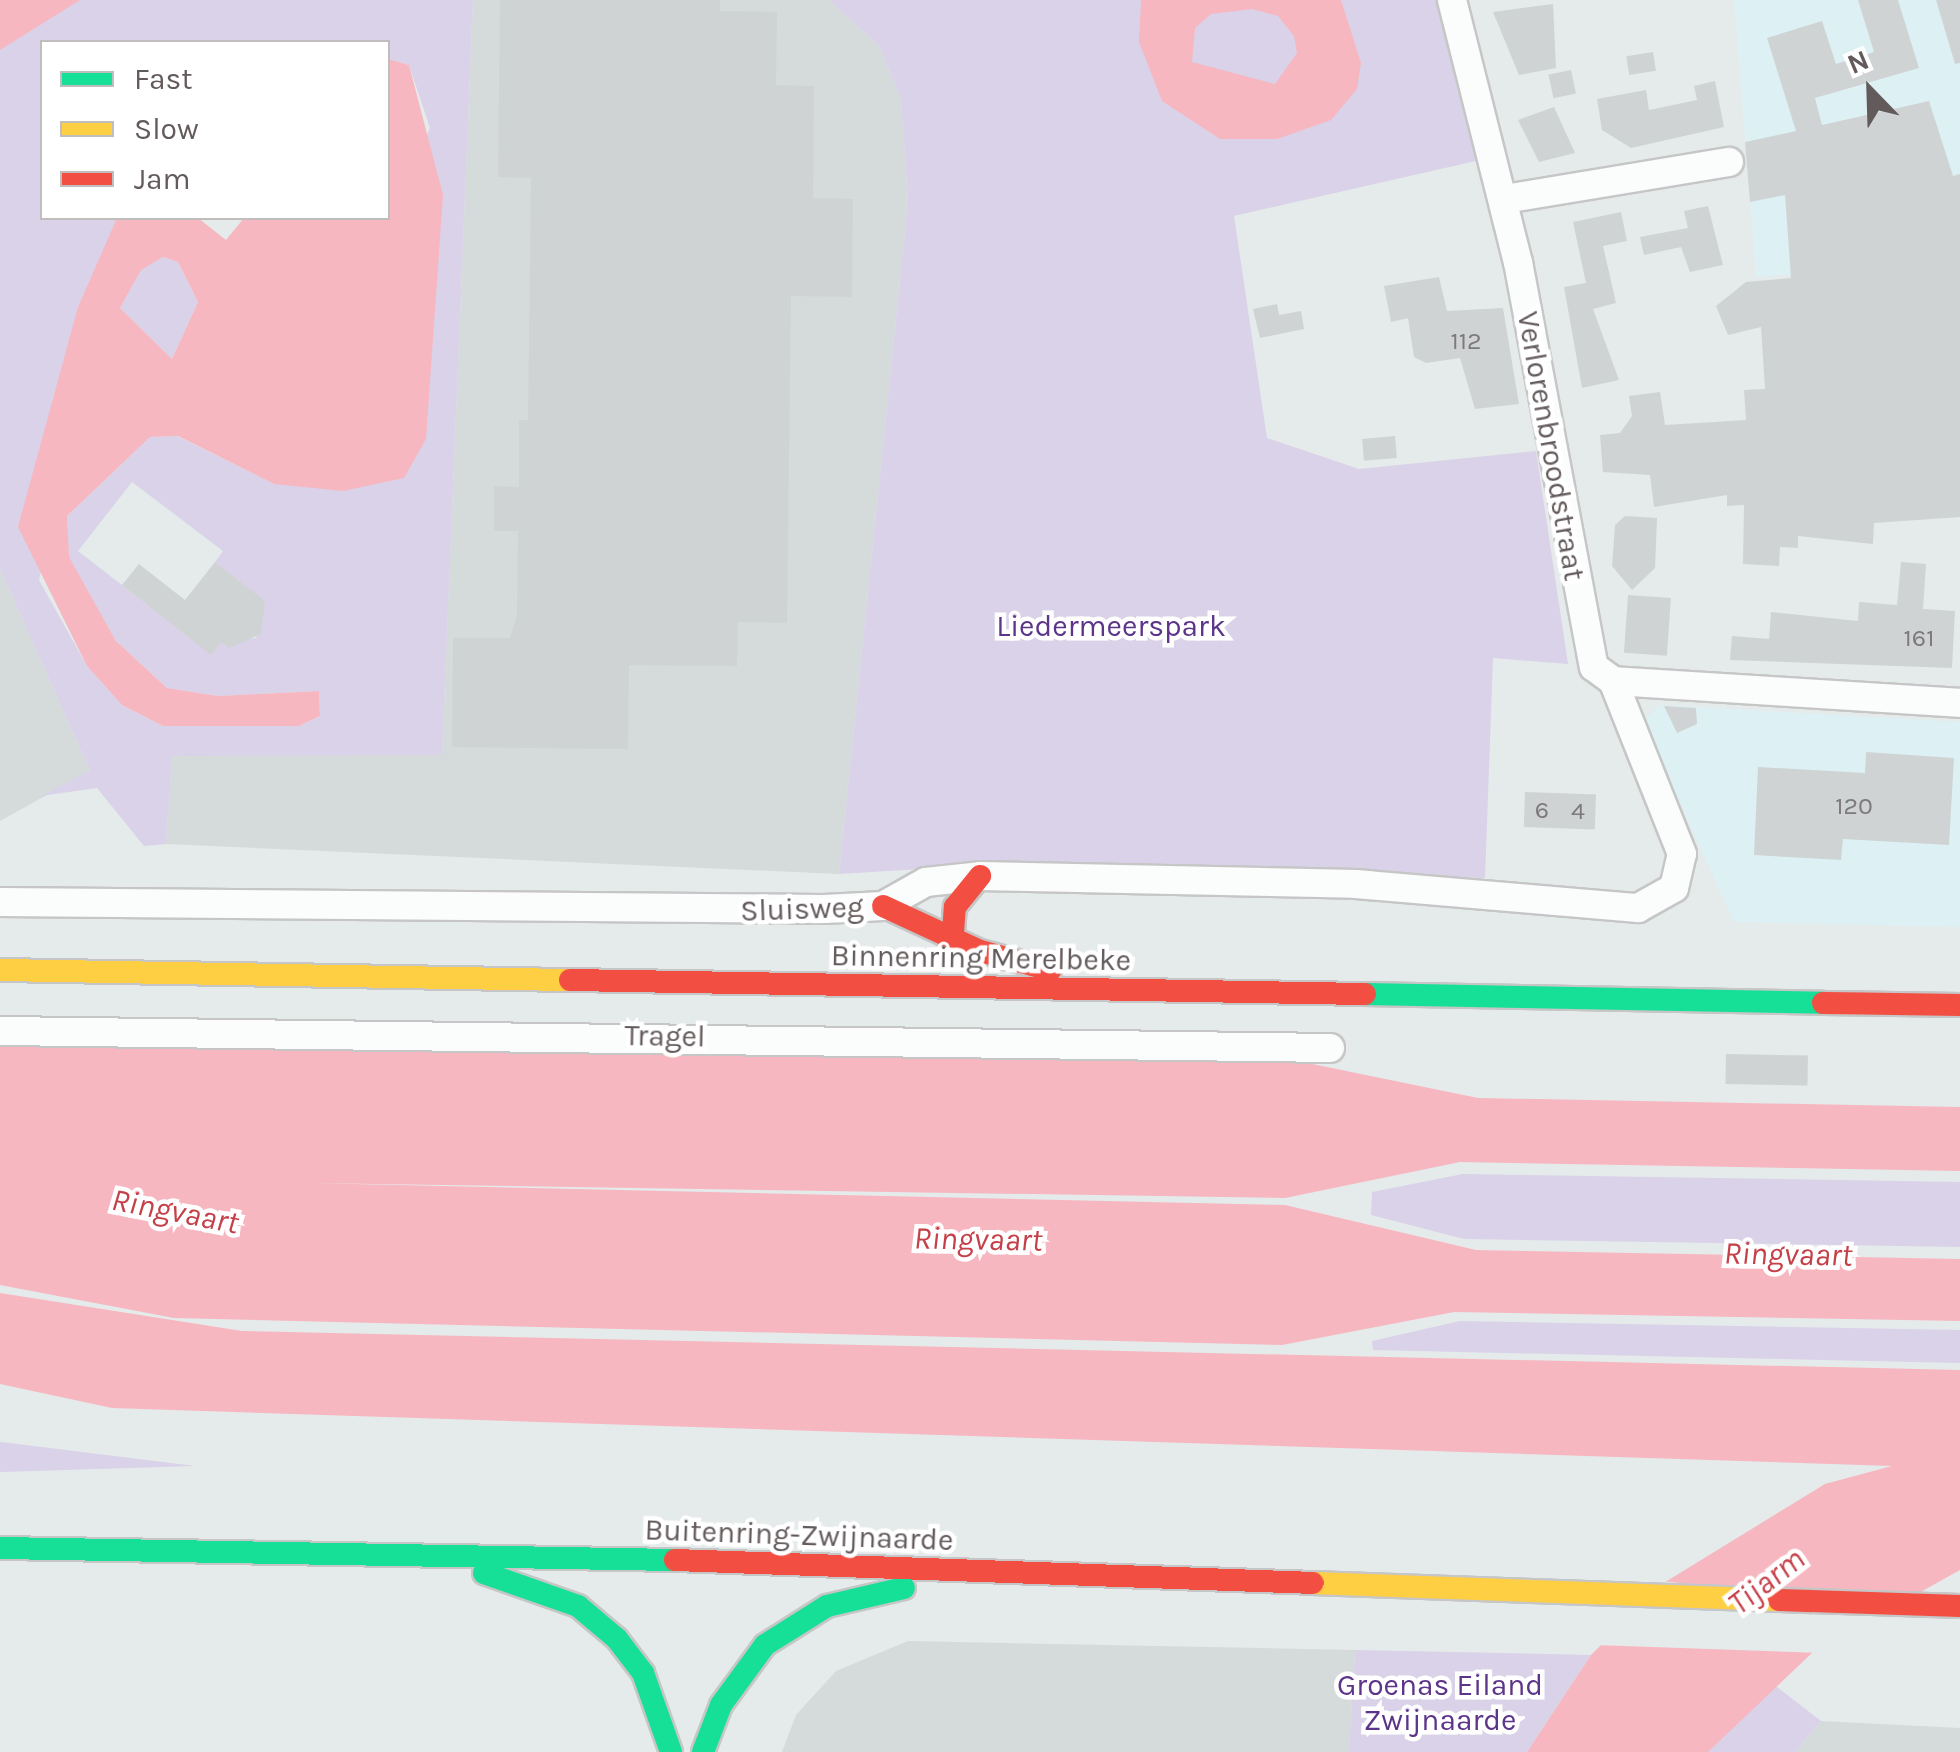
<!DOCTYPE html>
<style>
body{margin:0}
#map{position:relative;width:1960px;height:1752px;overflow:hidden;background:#e5eaeb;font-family:Karla,sans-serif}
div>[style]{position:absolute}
.commercial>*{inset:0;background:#ddf1f5}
.industrial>*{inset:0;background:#d5dadb}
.green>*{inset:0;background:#d9d2e8}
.water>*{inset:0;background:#f7b7c0}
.pier>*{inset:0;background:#e5eaeb}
.building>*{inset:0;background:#cfd3d4;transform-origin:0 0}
.roads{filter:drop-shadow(2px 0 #c6c6c6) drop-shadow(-2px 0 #c6c6c6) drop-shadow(0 2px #c6c6c6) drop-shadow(0 -2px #c6c6c6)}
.street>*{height:28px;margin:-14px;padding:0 14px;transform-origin:14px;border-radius:14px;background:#fbfcfc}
.fast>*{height:22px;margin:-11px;padding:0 11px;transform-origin:11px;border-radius:11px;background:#16e098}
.slow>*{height:22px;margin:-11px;padding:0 11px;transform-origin:11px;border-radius:11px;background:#ffcf43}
.jam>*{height:22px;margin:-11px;padding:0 11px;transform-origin:11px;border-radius:11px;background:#f24e42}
span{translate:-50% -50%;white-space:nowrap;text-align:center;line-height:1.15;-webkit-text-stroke:9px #fff;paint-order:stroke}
.number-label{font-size:25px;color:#7e797a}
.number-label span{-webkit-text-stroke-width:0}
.street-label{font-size:30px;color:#635a5b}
.park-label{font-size:30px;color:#5c3489}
.water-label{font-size:32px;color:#c54149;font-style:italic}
.legend{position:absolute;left:40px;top:40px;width:350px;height:180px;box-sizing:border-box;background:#fff;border:2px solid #c1bdbd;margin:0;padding:12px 18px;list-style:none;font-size:30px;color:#635a5b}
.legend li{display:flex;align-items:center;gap:20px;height:50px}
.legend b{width:50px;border:2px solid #c1bdbd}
.north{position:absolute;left:1820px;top:40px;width:100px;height:100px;-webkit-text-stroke:8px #fff;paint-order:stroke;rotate:337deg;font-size:28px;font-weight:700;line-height:40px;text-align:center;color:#635a5b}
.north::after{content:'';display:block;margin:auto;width:35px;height:45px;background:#635a5b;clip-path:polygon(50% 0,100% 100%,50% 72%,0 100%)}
</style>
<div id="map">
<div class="commercial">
<i style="clip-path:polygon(1734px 0,1960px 0,1960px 263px,1756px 277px)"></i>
<i style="clip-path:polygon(1660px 705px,1960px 722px,1960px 927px,1734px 922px,1643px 721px)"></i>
</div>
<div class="industrial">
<i style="clip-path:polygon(473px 0,829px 0,879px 46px,901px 99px,908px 202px,839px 874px,166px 844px,172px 755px,442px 754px)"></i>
<i style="clip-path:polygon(0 569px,90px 771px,0 821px)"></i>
<i style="clip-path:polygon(908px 1641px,1355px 1650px,1349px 1752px,782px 1752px,796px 1715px,836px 1671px)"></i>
<i style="clip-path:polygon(1821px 1721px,1960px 1728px,1960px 1752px,1795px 1752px)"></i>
</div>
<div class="green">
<i style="clip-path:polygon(evenodd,0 0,473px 0,442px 755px,172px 756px,166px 844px,144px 846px,97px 788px,41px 796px,90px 771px,0 569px,0 0,42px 42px,388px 42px,388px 59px,409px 65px,430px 128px,274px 484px,177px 436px,150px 437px,67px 516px,68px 557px,116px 641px,167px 688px,218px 696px,319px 691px,320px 716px,299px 726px,163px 726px,122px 705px,87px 666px,39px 580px,117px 218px,42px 218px,42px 42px,0 0,132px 482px,223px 551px,215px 562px,265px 602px,256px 638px,221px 642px,211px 654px,78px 551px,132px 482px)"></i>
<i style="clip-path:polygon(829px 0,1446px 0,1489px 158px,1234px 216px,1267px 438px,1359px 469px,1536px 451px,1568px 664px,1493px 658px,1485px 878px,970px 866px,839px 874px,908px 202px,901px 99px,879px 46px)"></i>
<i style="clip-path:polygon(163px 257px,178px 262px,198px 302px,172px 359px,120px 308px,141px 269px)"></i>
<i style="clip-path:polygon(1463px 1174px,1960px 1182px,1960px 1247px,1464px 1239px,1371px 1215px,1372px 1192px)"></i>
<i style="clip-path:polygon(1460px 1321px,1960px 1330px,1960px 1363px,1373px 1350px,1372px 1341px)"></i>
<i style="clip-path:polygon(0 1442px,1px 1442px,195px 1466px,0 1472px)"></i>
<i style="clip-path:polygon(1355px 1650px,1591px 1655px,1527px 1752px,1349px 1752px)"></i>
<i style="clip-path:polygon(1772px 1683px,1821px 1721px,1795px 1752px,1708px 1752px)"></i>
</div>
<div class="water">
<i style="clip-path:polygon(0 0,80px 0,0 50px)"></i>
<i style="clip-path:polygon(evenodd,1141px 0,1341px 0,1361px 63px,1357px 89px,1331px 120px,1277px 139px,1220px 139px,1162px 101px,1139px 42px,1141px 0,1252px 9px,1278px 16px,1294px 36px,1297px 53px,1275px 84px,1192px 62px,1195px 28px,1211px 14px,1252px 9px)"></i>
<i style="clip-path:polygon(evenodd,388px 59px,409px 65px,443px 195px,426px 439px,404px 478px,343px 491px,274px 484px,178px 436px,150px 437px,67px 516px,69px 557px,116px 641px,167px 688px,218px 696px,319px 691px,320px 716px,299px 726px,163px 726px,122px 705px,87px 666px,18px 527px,78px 307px,117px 218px,198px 218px,226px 240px,244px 218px,388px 218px,388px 59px,163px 257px,178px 262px,198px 302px,172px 359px,120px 308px,141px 270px,163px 257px)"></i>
<i style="clip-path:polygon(0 1043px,1283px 1058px,1478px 1098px,1960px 1107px,1960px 1171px,1460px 1162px,1285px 1198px,308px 1183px,1285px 1205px,1476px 1250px,1960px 1259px,1960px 1321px,1454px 1312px,1282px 1345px,174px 1318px,0 1285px)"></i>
<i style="clip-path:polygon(0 1293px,242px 1331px,1960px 1370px,1960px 1570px,1813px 1652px,1708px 1752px,1527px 1752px,1591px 1655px,1662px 1584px,1825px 1484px,1892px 1466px,112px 1408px,0 1384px)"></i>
</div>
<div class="pier">
<i style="clip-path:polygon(1658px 1581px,1905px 1603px,1821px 1653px,1595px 1645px)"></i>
</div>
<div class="building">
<i style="clip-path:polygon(500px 0,720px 0,720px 11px,777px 12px,776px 85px,814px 86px,813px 198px,853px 199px,852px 297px,791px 296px,787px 623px,738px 622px,737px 666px,629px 665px,628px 749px,452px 747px,453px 638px,510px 638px,517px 615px,518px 531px,494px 531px,494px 486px,519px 487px,519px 420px,528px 420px,531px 178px,498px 177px)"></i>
<i style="clip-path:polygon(1858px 0,1898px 0,1919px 68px,1815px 98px,1822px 125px,1929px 101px,1953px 176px,1960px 174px,1960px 517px,1874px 523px,1873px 544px,1798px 536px,1798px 548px,1780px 547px,1779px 566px,1743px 564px,1744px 505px,1727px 506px,1727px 495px,1654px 507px,1650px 475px,1603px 472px,1600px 435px,1620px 433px,1632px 416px,1629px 396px,1660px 392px,1665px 425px,1746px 420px,1744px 390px,1765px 389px,1761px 327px,1728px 335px,1716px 306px,1746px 282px,1791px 278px,1785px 195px,1750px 202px,1745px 142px,1796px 131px,1767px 38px,1822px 21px,1836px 64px,1874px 52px)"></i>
<i style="clip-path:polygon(1936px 0,1960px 0,1960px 63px,1955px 64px)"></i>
<i style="clip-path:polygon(1553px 4px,1556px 68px,1519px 75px,1493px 12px)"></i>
<i style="left:1653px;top:52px;width:19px;height:27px;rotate:81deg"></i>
<i style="left:1571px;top:70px;width:24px;height:23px;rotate:78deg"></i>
<i style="clip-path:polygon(1715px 81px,1724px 127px,1631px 148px,1602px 130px,1597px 99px,1646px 90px,1649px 110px,1697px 100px,1694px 86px)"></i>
<i style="clip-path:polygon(1554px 107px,1575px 153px,1539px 162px,1518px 120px)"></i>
<i style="clip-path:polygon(1708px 206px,1723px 265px,1690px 272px,1681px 247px,1644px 255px,1640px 237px,1688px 228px,1684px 211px)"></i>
<i style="clip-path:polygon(1621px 212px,1627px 241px,1603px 246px,1616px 303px,1593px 309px,1619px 380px,1582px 388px,1564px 287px,1586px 283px,1573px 222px)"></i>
<i style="clip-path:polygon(1439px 277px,1447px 311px,1503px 308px,1519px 404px,1475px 409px,1460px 358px,1426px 363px,1414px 357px,1408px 318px,1391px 322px,1384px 286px)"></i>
<i style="clip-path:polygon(1277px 304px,1279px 315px,1301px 311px,1304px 329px,1260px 338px,1253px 309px)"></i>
<i style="left:1395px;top:436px;width:22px;height:33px;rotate:85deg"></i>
<i style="clip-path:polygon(1625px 516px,1657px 518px,1655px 568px,1632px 590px,1612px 566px,1615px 525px)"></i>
<i style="clip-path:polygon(215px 562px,265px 601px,261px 634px,229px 648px,221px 642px,211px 655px,122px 585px,139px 564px,185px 600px)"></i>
<i style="clip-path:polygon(1901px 562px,1926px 564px,1923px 609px,1955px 611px,1952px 668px,1730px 660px,1732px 636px,1769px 639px,1771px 612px,1858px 621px,1859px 602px,1897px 605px)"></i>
<i style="left:1628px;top:595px;width:43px;height:58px;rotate:4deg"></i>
<i style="clip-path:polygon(1664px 706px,1696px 708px,1697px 724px,1677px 733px)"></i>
<i style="clip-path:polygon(1866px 752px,1954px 758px,1949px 845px,1843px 839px,1841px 860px,1754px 855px,1758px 767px,1865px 773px)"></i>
<i style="left:1525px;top:792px;width:71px;height:35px;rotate:2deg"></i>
<i style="left:1726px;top:1054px;width:82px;height:30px;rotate:1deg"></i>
</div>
<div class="roads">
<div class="street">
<i style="left:1452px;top:0;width:270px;rotate:75.9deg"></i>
<i style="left:1518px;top:262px;width:412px;rotate:79.4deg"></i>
<i style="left:1594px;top:667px;width:24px;rotate:36deg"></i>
<i style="left:1613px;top:681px;width:348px;rotate:3.6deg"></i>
<i style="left:1505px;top:199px;width:227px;rotate:-9.4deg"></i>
<i style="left:0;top:902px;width:824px;rotate:0.49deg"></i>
<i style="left:824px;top:909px;width:59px;rotate:-2.9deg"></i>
<i style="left:883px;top:906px;width:49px;rotate:-29.2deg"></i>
<i style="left:926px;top:882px;width:54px;rotate:-6.3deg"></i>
<i style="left:980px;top:876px;width:376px;rotate:1.2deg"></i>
<i style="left:1356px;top:884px;width:283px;rotate:4.9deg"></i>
<i style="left:1638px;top:908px;width:41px;rotate:-29.1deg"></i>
<i style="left:1674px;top:888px;width:35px;rotate:-77deg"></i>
<i style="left:1682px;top:854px;width:186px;rotate:-111.7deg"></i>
<i style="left:0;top:1031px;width:1330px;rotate:0.73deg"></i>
</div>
<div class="fast">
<i style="left:1365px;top:994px;width:458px;rotate:1.1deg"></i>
<i style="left:0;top:1548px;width:675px;rotate:1.02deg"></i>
<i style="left:484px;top:1573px;width:100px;rotate:19.3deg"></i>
<i style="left:578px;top:1606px;width:51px;rotate:40.2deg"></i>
<i style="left:617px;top:1639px;width:43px;rotate:52.6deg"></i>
<i style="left:643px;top:1673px;width:84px;rotate:70.5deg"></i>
<i style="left:703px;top:1752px;width:50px;rotate:-69deg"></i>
<i style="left:721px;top:1705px;width:74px;rotate:-53.7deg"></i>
<i style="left:765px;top:1645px;width:73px;rotate:-32.2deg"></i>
<i style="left:827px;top:1606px;width:79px;rotate:-13.2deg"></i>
</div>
<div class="slow">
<i style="left:0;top:970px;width:570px;rotate:1.01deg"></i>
<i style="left:1313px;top:1583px;width:466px;rotate:2.1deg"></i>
</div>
<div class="jam">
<i style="left:883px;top:906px;width:107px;rotate:24.9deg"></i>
<i style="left:980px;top:951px;width:73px;rotate:15deg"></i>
<i style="left:953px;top:933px;width:26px;rotate:-86deg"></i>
<i style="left:955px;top:907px;width:40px;rotate:-51deg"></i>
<i style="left:570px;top:980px;width:795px;rotate:1.01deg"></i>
<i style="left:1823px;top:1003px;width:137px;rotate:0.8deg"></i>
<i style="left:675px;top:1560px;width:638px;rotate:2.06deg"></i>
<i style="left:1779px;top:1600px;width:181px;rotate:1.9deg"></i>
</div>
</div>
<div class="number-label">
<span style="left:1466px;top:341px">112</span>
<span style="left:1919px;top:638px">161</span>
<span style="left:1854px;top:806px">120</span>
<span style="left:1542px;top:810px">6</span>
<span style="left:1578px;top:811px">4</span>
</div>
<div class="street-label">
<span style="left:1551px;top:446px;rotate:80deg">Verlorenbroodstraat</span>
<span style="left:802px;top:909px;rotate:-2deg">Sluisweg</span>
<span style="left:981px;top:958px;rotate:1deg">Binnenring Merelbeke</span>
<span style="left:665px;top:1036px;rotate:1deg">Tragel</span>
<span style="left:799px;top:1535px;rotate:2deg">Buitenring-Zwijnaarde</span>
</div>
<div class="park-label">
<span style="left:1111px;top:626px">Liedermeerspark</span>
<span style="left:1440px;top:1702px">Groenas Eiland<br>Zwijnaarde</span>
</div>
<div class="water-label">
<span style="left:175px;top:1212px;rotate:11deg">Ringvaart</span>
<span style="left:978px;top:1240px;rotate:1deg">Ringvaart</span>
<span style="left:1788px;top:1255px;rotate:1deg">Ringvaart</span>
<span style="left:1767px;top:1582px;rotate:-38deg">Tijarm</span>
</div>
<ul class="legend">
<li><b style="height:12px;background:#16e098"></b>Fast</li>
<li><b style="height:12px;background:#ffcf43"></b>Slow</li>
<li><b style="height:12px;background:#f24e42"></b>Jam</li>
</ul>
<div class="north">N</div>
</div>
